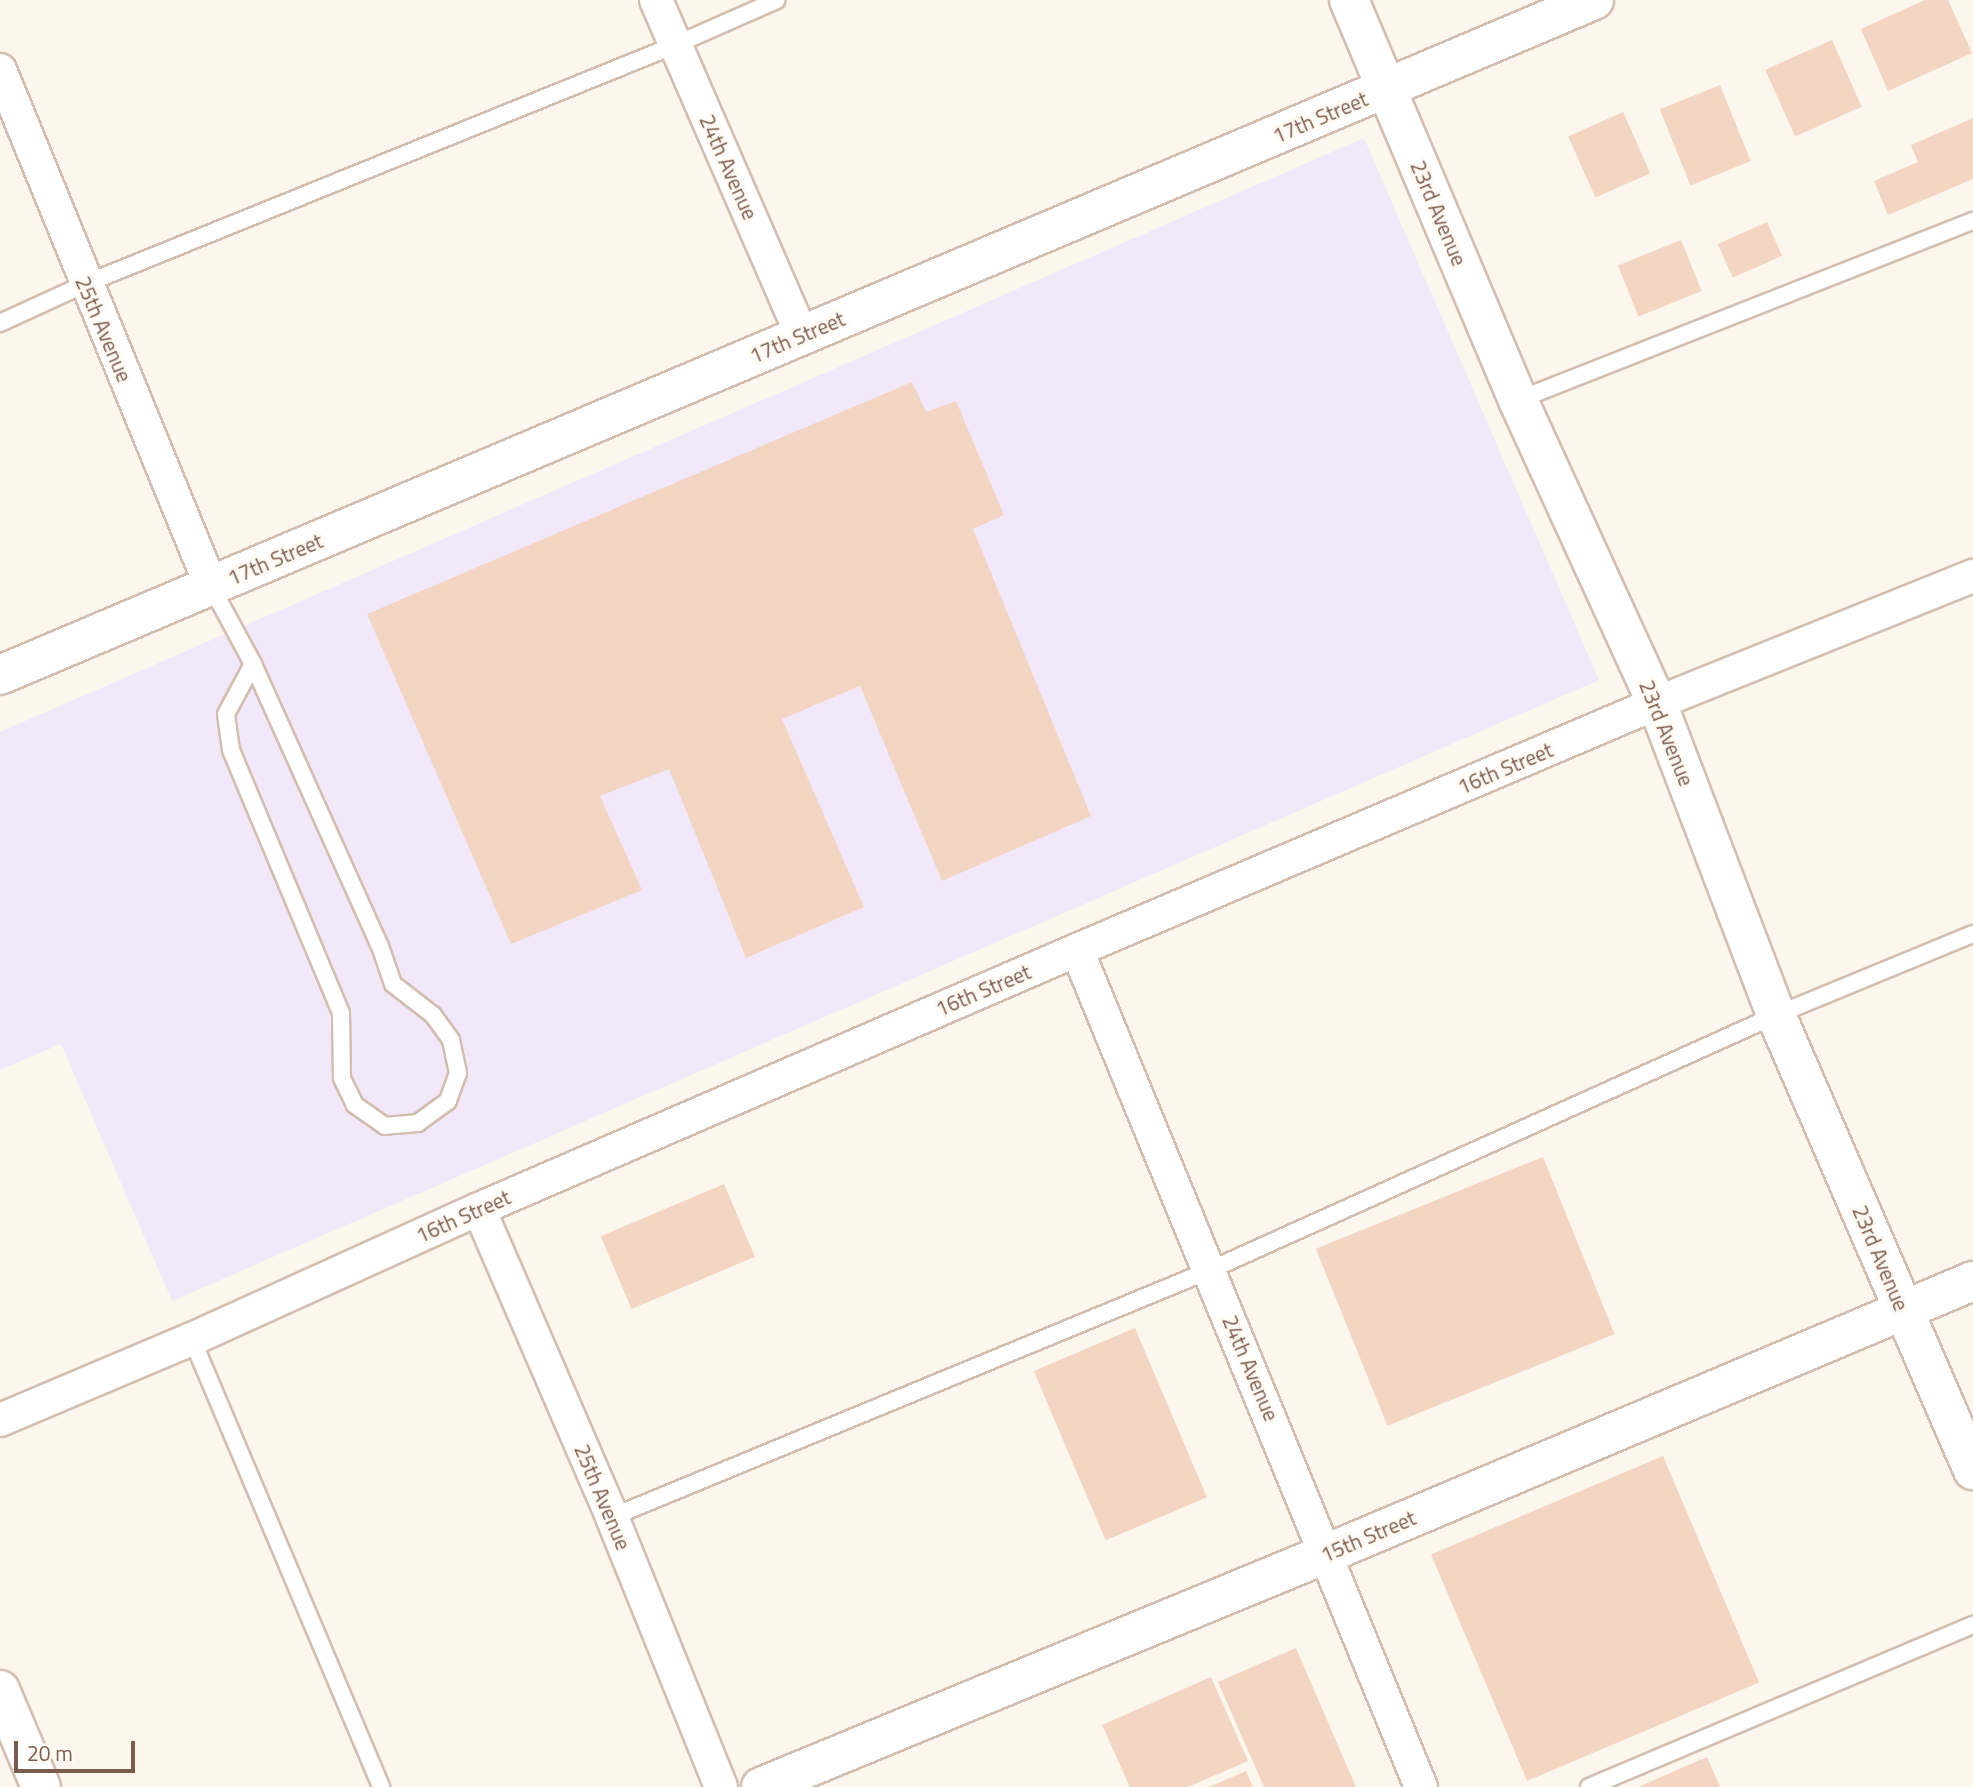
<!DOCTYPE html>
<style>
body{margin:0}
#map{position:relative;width:1973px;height:1787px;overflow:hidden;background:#fdf6ec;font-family:"Titillium Web",sans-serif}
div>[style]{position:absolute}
.education>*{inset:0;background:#f3e8fa}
.building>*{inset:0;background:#f3d5c3;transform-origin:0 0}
.roads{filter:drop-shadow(2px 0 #d1beb0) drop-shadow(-2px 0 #d1beb0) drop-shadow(0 2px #d1beb0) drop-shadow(0 -2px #d1beb0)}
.service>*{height:16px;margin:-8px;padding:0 8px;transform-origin:8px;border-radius:8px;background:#fff}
.minor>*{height:32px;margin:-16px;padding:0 16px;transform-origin:16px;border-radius:16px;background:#fff}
.tertiary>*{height:38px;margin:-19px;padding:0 19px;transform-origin:19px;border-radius:19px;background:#fff}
.secondary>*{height:38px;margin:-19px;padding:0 19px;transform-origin:19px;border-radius:19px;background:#fff}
span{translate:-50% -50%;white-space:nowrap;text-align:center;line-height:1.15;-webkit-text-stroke:6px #fffaf3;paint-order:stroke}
.street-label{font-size:21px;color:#7a5c4d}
.scale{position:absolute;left:14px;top:1741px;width:121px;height:32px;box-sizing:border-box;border:4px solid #7a5c4d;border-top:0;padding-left:9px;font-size:21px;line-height:24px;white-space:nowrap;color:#7a5c4d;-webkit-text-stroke:5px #fffaf3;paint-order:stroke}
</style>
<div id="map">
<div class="education">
<i style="clip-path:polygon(1364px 138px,1599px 680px,172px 1301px,61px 1044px,0 1070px,0 732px)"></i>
</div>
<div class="building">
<i style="clip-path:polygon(1925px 0,1948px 0,1972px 53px,1888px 91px,1861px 29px)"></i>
<i style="left:1832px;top:40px;width:73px;height:73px;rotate:66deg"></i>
<i style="left:1720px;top:85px;width:82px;height:65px;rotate:68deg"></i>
<i style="left:1623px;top:112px;width:67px;height:60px;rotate:66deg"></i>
<i style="clip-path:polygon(1973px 118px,1973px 179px,1888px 215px,1874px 181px,1918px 162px,1911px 145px)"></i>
<i style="left:1767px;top:222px;width:37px;height:54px;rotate:66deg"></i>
<i style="left:1681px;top:240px;width:55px;height:68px;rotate:68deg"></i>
<i style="clip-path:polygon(912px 382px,926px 412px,956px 401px,1004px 515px,973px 529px,1091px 816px,942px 881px,860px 686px,782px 719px,864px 907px,746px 958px,669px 769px,600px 796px,642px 890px,511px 944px,367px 614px)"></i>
<i style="left:1543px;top:1157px;width:191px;height:245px;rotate:68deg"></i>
<i style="left:724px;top:1184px;width:79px;height:134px;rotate:67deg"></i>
<i style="left:1135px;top:1328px;width:184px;height:110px;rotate:67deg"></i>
<i style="left:1663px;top:1456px;width:246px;height:252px;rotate:67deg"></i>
<i style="clip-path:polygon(1296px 1648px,1356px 1787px,1264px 1787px,1218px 1682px)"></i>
<i style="clip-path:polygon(1211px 1677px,1248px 1761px,1188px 1787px,1130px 1787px,1102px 1725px)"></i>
<i style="clip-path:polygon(1707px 1757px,1720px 1787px,1638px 1787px)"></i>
<i style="clip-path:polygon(1246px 1771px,1253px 1787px,1209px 1787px)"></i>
</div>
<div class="roads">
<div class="service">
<i style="left:0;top:323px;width:94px;rotate:-24.6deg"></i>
<i style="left:85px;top:284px;width:637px;rotate:-22.05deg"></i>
<i style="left:675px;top:45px;width:111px;rotate:-23.8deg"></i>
<i style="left:1518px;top:400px;width:489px;rotate:-21.5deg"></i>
<i style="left:211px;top:586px;width:89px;rotate:61.7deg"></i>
<i style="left:253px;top:664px;width:309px;rotate:65.8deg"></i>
<i style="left:380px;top:946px;width:40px;rotate:71.1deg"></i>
<i style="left:393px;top:984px;width:51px;rotate:37.8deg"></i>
<i style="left:433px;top:1015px;width:31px;rotate:54deg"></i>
<i style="left:451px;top:1040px;width:34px;rotate:78deg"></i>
<i style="left:458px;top:1073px;width:30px;rotate:110deg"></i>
<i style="left:448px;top:1101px;width:37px;rotate:144deg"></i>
<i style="left:418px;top:1123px;width:33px;rotate:175deg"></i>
<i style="left:385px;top:1126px;width:37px;rotate:-145deg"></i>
<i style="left:355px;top:1105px;width:30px;rotate:-116deg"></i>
<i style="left:342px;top:1078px;width:65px;rotate:-90.9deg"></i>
<i style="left:341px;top:1013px;width:285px;rotate:-112.7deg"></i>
<i style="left:231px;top:750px;width:36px;rotate:-98deg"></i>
<i style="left:226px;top:714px;width:57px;rotate:-61.6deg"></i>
<i style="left:192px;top:1339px;width:486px;rotate:67.1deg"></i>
<i style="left:612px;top:1517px;width:647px;rotate:-22.44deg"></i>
<i style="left:1210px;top:1270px;width:621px;rotate:-24.25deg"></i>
<i style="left:1776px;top:1015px;width:213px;rotate:-22.4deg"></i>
<i style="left:1589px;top:1787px;width:417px;rotate:-22.9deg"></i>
</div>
<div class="minor">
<i style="left:656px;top:0;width:365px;rotate:66.5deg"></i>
<i style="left:0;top:70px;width:557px;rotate:67.76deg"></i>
<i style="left:1077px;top:950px;width:905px;rotate:67.66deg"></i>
<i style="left:479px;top:1209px;width:335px;rotate:66.6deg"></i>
<i style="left:612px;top:1517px;width:291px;rotate:68deg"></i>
<i style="left:0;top:1420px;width:208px;rotate:-22.9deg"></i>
<i style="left:192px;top:1339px;width:315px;rotate:-24.4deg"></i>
<i style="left:479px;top:1209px;width:652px;rotate:-23.42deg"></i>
<i style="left:1077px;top:950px;width:630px;rotate:-23.07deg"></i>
<i style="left:1657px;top:703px;width:341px;rotate:-21.9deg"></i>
</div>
<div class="tertiary">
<i style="left:0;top:1690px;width:105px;rotate:67.1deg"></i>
<i style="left:761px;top:1787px;width:613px;rotate:-22.43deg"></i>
<i style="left:1328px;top:1553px;width:700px;rotate:-22.87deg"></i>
</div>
<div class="secondary">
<i style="left:1349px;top:0;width:434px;rotate:67.1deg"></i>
<i style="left:1518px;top:400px;width:333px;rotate:65.4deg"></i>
<i style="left:1657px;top:703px;width:334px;rotate:69.1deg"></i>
<i style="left:1776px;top:1015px;width:496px;rotate:66.6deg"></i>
<i style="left:0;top:675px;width:1731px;rotate:-22.95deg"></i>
</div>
</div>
<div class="street-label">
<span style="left:1320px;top:117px;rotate:-23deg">17th Street</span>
<span style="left:729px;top:167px;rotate:66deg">24th Avenue</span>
<span style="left:1439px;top:213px;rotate:67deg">23rd Avenue</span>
<span style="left:104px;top:329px;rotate:67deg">25th Avenue</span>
<span style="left:797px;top:337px;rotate:-23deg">17th Street</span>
<span style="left:275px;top:559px;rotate:-23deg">17th Street</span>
<span style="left:1667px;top:733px;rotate:68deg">23rd Avenue</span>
<span style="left:1505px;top:768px;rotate:-23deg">16th Street</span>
<span style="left:983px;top:990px;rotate:-23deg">16th Street</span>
<span style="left:463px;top:1216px;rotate:-24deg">16th Street</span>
<span style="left:1881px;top:1258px;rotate:67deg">23rd Avenue</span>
<span style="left:1251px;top:1368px;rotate:67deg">24th Avenue</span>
<span style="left:603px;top:1497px;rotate:67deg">25th Avenue</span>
<span style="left:1368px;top:1536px;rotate:-23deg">15th Street</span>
</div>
<div class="scale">20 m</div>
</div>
